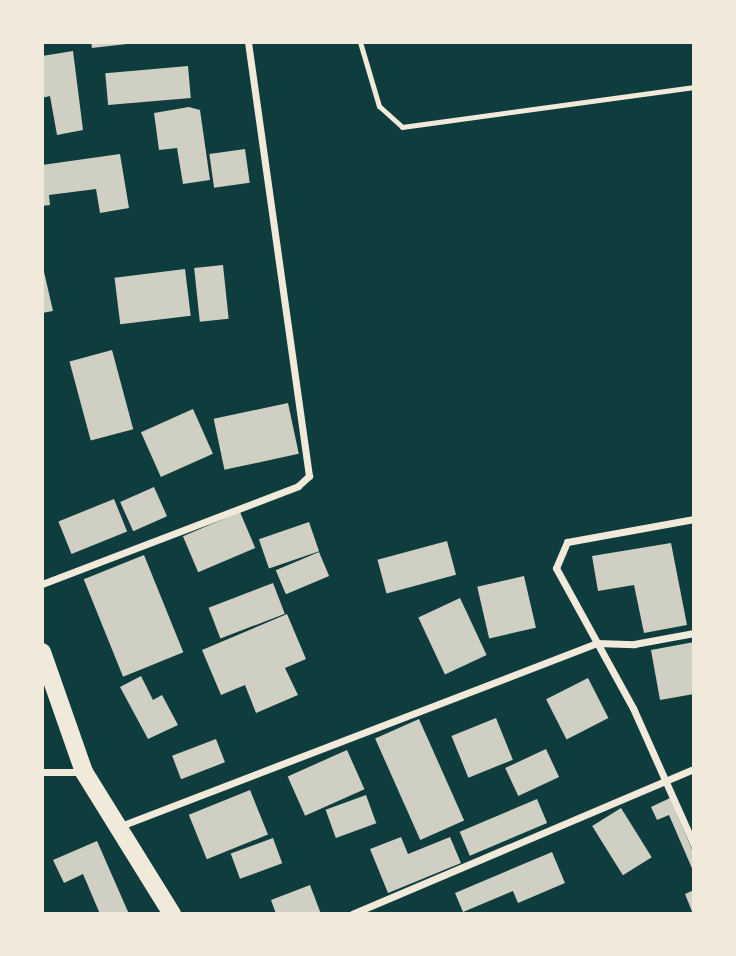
<!DOCTYPE html>
<style>
body{margin:0}
#map{position:relative;width:736px;height:956px;overflow:hidden;background:#0f3d3e;font-family:"Titillium Web",sans-serif}
div>[style]{position:absolute}
.building>*{inset:0;background:#cfcfc3;transform-origin:0 0}
.service>*{height:5px;margin:-2.5px;padding:0 2.5px;transform-origin:2.5px;border-radius:2.5px;background:#f1e9da}
.minor>*{height:7px;margin:-3.5px;padding:0 3.5px;transform-origin:3.5px;border-radius:3.5px;background:#f1e9da}
.primary>*{height:18px;margin:-9px;padding:0 9px;transform-origin:9px;border-radius:9px;background:#f1e9da}
span{translate:-50% -50%;white-space:nowrap;text-align:center;line-height:1.15;-webkit-text-stroke:5px #f1e9da;paint-order:stroke}
.frame{position:absolute;inset:0;border:44px solid #f1e9da;pointer-events:none}
</style>
<div id="map">
<div class="building">
<i style="clip-path:polygon(91px 42px,127px 42px,127px 44px,92px 48px)"></i>
<i style="clip-path:polygon(73px 51px,83px 130px,57px 135px,50px 96px,42px 98px,42px 56px)"></i>
<i style="left:188px;top:66px;width:32px;height:83px;rotate:85deg"></i>
<i style="clip-path:polygon(189px 107px,200px 110px,210px 180px,183px 184px,177px 148px,159px 150px,154px 113px)"></i>
<i style="left:245px;top:149px;width:34px;height:36px;rotate:82deg"></i>
<i style="clip-path:polygon(120px 154px,129px 208px,100px 213px,96px 189px,49px 195px,50px 205px,42px 206px,42px 165px)"></i>
<i style="clip-path:polygon(42px 263px,53px 311px,42px 313px)"></i>
<i style="left:223px;top:265px;width:54px;height:29px;rotate:84deg"></i>
<i style="left:185px;top:269px;width:47px;height:71px;rotate:83deg"></i>
<i style="left:112px;top:350px;width:82px;height:44px;rotate:75deg"></i>
<i style="left:288px;top:403px;width:52px;height:76px;rotate:78deg"></i>
<i style="left:193px;top:409px;width:49px;height:57px;rotate:66deg"></i>
<i style="left:154px;top:487px;width:32px;height:37px;rotate:66deg"></i>
<i style="left:114px;top:499px;width:35px;height:60px;rotate:68deg"></i>
<i style="left:240px;top:512px;width:39px;height:62px;rotate:67deg"></i>
<i style="left:309px;top:522px;width:31px;height:53px;rotate:71deg"></i>
<i style="left:447px;top:541px;width:35px;height:72px;rotate:75deg"></i>
<i style="clip-path:polygon(671px 543px,687px 625px,644px 633px,634px 585px,598px 591px,592px 556px)"></i>
<i style="left:319px;top:552px;width:26px;height:47px;rotate:67deg"></i>
<i style="left:144px;top:555px;width:105px;height:65px;rotate:68deg"></i>
<i style="left:524px;top:576px;width:53px;height:48px;rotate:77deg"></i>
<i style="left:273px;top:583px;width:33px;height:69px;rotate:69deg"></i>
<i style="left:460px;top:598px;width:63px;height:46px;rotate:65deg"></i>
<i style="clip-path:polygon(287px 614px,306px 659px,285px 668px,298px 695px,256px 713px,245px 685px,221px 695px,202px 650px)"></i>
<i style="clip-path:polygon(694px 642px,694px 694px,660px 700px,651px 650px)"></i>
<i style="clip-path:polygon(141px 676px,153px 700px,162px 695px,178px 725px,148px 739px,120px 687px)"></i>
<i style="left:588px;top:678px;width:45px;height:47px;rotate:63deg"></i>
<i style="left:496px;top:718px;width:45px;height:48px;rotate:68deg"></i>
<i style="left:419px;top:719px;width:111px;height:48px;rotate:66deg"></i>
<i style="left:216px;top:739px;width:25px;height:47px;rotate:69deg"></i>
<i style="left:546px;top:749px;width:31px;height:45px;rotate:65deg"></i>
<i style="left:347px;top:750px;width:43px;height:65px;rotate:66deg"></i>
<i style="left:250px;top:790px;width:48px;height:66px;rotate:68deg"></i>
<i style="left:366px;top:795px;width:30px;height:43px;rotate:70deg"></i>
<i style="clip-path:polygon(670px 798px,694px 854px,694px 873px,669px 815px,657px 820px,651px 807px)"></i>
<i style="left:537px;top:799px;width:26px;height:84px;rotate:67deg"></i>
<i style="left:621px;top:808px;width:58px;height:34px;rotate:58deg"></i>
<i style="clip-path:polygon(401px 837px,408px 854px,450px 837px,461px 863px,388px 893px,370px 849px)"></i>
<i style="left:273px;top:838px;width:27px;height:45px;rotate:70deg"></i>
<i style="clip-path:polygon(97px 841px,129px 914px,100px 914px,83px 874px,64px 883px,53px 860px)"></i>
<i style="clip-path:polygon(552px 852px,565px 883px,518px 903px,513px 891px,463px 912px,455px 893px)"></i>
<i style="clip-path:polygon(310px 885px,321px 914px,276px 914px,271px 900px)"></i>
<i style="clip-path:polygon(694px 890px,694px 914px,693px 914px,685px 894px)"></i>
</div>
<div class="service">
<i style="left:360px;top:42px;width:67px;rotate:73.5deg"></i>
<i style="left:379px;top:106px;width:31px;rotate:42deg"></i>
<i style="left:402px;top:127px;width:295px;rotate:-7.8deg"></i>
</div>
<div class="minor">
<i style="left:694px;top:519px;width:129px;rotate:169.7deg"></i>
<i style="left:567px;top:542px;width:28px;rotate:113deg"></i>
<i style="left:556px;top:568px;width:160px;rotate:61.2deg"></i>
<i style="left:633px;top:708px;width:150px;rotate:66deg"></i>
<i style="left:42px;top:584px;width:274px;rotate:-20.9deg"></i>
<i style="left:298px;top:486px;width:15px;rotate:-42deg"></i>
<i style="left:309px;top:476px;width:438px;rotate:-98deg"></i>
<i style="left:42px;top:772px;width:41px"></i>
<i style="left:118px;top:827px;width:513px;rotate:-21.01deg"></i>
<i style="left:597px;top:643px;width:37px;rotate:2deg"></i>
<i style="left:634px;top:644px;width:61px;rotate:-10.4deg"></i>
<i style="left:352px;top:914px;width:371px;rotate:-23deg"></i>
</div>
<div class="primary">
<i style="left:42px;top:652px;width:127px;rotate:70.7deg"></i>
<i style="left:84px;top:772px;width:167px;rotate:58.2deg"></i>
</div>
<div class="frame"></div>
</div>
